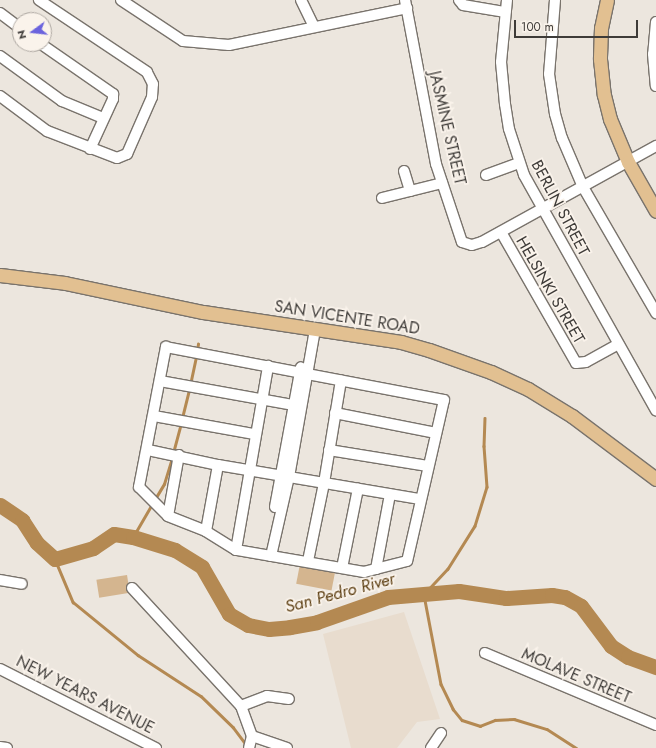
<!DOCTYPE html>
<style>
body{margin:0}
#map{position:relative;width:656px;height:748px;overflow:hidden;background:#ece6de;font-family:Jost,sans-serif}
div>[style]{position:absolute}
.built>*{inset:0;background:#e8dcce}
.green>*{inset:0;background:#d4b58f;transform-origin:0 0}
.stream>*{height:2.5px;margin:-1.25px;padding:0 1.25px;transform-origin:1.25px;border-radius:1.25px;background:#b48952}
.river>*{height:15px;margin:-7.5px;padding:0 7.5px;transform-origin:7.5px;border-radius:7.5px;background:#b48952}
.roads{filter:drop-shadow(1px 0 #79736c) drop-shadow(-1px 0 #79736c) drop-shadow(0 1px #79736c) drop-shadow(0 -1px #79736c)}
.minor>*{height:10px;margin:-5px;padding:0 5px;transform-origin:5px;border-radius:5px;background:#fff}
.major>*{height:13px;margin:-6.5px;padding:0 6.5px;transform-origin:6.5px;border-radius:6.5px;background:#e2c091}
span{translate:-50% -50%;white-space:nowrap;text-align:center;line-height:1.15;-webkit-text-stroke:3.5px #faf3eb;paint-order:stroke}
.street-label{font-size:16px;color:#3e3b38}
.water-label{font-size:17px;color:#5d3f13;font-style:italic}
.north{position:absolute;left:12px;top:12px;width:40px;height:40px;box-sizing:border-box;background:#faf3eb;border:1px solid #afa9a3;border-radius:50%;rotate:255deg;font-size:11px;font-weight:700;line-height:16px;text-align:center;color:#3e3b38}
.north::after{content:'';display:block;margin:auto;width:14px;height:18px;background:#6b63dd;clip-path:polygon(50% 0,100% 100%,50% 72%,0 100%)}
.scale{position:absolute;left:514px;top:20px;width:124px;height:18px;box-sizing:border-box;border:2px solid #3e3b38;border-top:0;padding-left:5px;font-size:12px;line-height:14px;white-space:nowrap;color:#3e3b38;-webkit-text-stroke:3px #faf3eb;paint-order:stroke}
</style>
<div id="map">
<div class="built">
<i style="clip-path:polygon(404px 612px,440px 719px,417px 722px,397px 748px,351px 748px,323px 634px)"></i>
</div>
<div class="green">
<i style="left:300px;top:564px;width:36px;height:20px;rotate:11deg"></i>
<i style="left:127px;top:575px;width:18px;height:31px;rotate:81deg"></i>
</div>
<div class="stream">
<i style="left:197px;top:351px;width:7px;rotate:-82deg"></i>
<i style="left:190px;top:385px;width:30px;rotate:-78deg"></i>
<i style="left:182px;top:418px;width:30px;rotate:-76deg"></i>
<i style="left:485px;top:418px;width:28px;rotate:92deg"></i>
<i style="left:484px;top:446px;width:41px;rotate:85.8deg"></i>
<i style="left:487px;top:487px;width:41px;rotate:107.1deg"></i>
<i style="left:475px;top:526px;width:51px;rotate:122.1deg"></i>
<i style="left:448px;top:569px;width:35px;rotate:133deg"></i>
<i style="left:424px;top:595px;width:91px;rotate:79.2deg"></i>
<i style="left:441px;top:684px;width:28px;rotate:64deg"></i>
<i style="left:453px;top:709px;width:14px;rotate:51deg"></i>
<i style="left:462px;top:720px;width:19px;rotate:18deg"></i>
<i style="left:480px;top:726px;width:16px;rotate:-22deg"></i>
<i style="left:495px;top:720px;width:19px;rotate:-3deg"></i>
<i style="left:514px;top:719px;width:34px;rotate:17deg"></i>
<i style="left:547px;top:729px;width:35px;rotate:33deg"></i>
<i style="left:173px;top:453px;width:31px;rotate:-75deg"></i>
<i style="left:155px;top:499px;width:17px;rotate:-59deg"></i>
<i style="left:164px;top:484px;width:28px;rotate:-73deg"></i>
<i style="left:133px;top:537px;width:39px;rotate:-60deg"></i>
<i style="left:55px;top:559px;width:47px;rotate:67.3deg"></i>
<i style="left:73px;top:602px;width:84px;rotate:39.2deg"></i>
<i style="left:138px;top:655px;width:75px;rotate:33.1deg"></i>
<i style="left:201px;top:696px;width:45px;rotate:44.1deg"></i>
<i style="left:233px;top:727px;width:21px;rotate:53deg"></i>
</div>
<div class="river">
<i style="left:0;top:505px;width:27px;rotate:34deg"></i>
<i style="left:22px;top:520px;width:27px;rotate:57deg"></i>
<i style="left:37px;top:543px;width:24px;rotate:42deg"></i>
<i style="left:55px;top:559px;width:40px;rotate:-16deg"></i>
<i style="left:93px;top:548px;width:25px;rotate:-34deg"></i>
<i style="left:114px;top:534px;width:19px;rotate:9deg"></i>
<i style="left:133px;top:537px;width:44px;rotate:17.2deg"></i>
<i style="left:175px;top:550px;width:32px;rotate:32deg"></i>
<i style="left:202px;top:567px;width:54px;rotate:60.1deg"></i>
<i style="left:229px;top:614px;width:22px;rotate:30deg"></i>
<i style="left:248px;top:625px;width:21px;rotate:11deg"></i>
<i style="left:269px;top:629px;width:21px;rotate:-5deg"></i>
<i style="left:290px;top:627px;width:27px;rotate:-10deg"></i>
<i style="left:317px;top:622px;width:75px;rotate:-19.4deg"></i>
<i style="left:388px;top:597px;width:71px;rotate:-4.8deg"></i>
<i style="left:459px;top:591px;width:48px;rotate:8.5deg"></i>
<i style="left:506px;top:598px;width:46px;rotate:-3.7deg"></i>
<i style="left:552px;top:595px;width:13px;rotate:9deg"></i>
<i style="left:565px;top:597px;width:18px;rotate:29deg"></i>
<i style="left:581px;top:606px;width:50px;rotate:53.1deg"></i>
<i style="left:611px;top:646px;width:20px;rotate:33deg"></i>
<i style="left:628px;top:657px;width:30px;rotate:20deg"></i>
</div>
<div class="roads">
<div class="minor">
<i style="left:121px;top:0;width:74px;rotate:33.5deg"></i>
<i style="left:183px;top:41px;width:46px;rotate:5deg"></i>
<i style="left:229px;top:45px;width:182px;rotate:-11.7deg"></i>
<i style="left:301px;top:0;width:30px;rotate:64deg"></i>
<i style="left:405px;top:0;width:167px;rotate:79.3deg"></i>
<i style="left:436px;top:164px;width:82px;rotate:71.6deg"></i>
<i style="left:462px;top:242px;width:10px;rotate:17deg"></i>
<i style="left:472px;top:245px;width:10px;rotate:-17deg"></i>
<i style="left:482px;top:242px;width:199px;rotate:-28.9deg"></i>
<i style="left:459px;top:0;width:6px;rotate:51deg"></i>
<i style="left:463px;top:5px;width:43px;rotate:9.5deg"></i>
<i style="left:507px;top:0;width:62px;rotate:95.5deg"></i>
<i style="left:501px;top:62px;width:42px;rotate:84.6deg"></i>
<i style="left:505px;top:104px;width:25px;rotate:81deg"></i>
<i style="left:509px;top:129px;width:48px;rotate:71.9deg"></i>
<i style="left:524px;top:175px;width:270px;rotate:60.7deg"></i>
<i style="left:555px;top:0;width:74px;rotate:94.6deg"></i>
<i style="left:549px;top:74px;width:40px;rotate:81.5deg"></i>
<i style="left:555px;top:114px;width:25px;rotate:74deg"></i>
<i style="left:562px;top:138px;width:53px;rotate:66.8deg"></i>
<i style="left:583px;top:187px;width:146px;rotate:59.9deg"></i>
<i style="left:0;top:13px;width:25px;rotate:37deg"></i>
<i style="left:656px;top:22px;width:32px;rotate:95deg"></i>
<i style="left:653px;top:54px;width:32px;rotate:85deg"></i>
<i style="left:41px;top:44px;width:88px;rotate:34.8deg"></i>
<i style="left:113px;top:94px;width:5px;rotate:90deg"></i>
<i style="left:113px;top:99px;width:55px;rotate:114.7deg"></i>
<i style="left:0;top:56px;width:77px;rotate:36deg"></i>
<i style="left:62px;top:101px;width:44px;rotate:22.5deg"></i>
<i style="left:0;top:96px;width:59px;rotate:36.7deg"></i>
<i style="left:47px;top:131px;width:75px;rotate:21.1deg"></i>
<i style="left:117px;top:158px;width:11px;rotate:-22deg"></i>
<i style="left:127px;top:154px;width:62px;rotate:-66.3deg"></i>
<i style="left:152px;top:97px;width:13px;rotate:-86deg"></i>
<i style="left:153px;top:84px;width:13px;rotate:-117deg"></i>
<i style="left:147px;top:72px;width:130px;rotate:-146.3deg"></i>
<i style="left:404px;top:171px;width:21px;rotate:73deg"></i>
<i style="left:486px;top:175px;width:35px;rotate:-20deg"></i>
<i style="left:382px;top:198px;width:62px;rotate:-14deg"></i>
<i style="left:501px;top:232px;width:151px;rotate:60.2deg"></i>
<i style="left:576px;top:363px;width:10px;rotate:-6deg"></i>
<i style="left:586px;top:362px;width:37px;rotate:-29deg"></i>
<i style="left:166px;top:347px;width:283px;rotate:10.8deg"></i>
<i style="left:444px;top:400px;width:165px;rotate:102.9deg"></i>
<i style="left:407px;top:561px;width:44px;rotate:165.7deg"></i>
<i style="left:364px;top:572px;width:130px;rotate:-170.2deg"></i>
<i style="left:236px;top:550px;width:36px;rotate:-148deg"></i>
<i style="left:206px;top:531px;width:41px;rotate:-158.5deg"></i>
<i style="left:168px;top:516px;width:41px;rotate:-135deg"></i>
<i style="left:139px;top:487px;width:143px;rotate:-79.1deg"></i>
<i style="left:160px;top:381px;width:136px;rotate:10.2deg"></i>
<i style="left:335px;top:413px;width:103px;rotate:11.2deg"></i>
<i style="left:154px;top:416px;width:102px;rotate:10.2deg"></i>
<i style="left:148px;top:450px;width:72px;rotate:12.1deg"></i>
<i style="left:218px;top:465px;width:205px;rotate:9.6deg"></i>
<i style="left:329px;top:450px;width:100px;rotate:9.2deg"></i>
<i style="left:275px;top:507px;width:142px;rotate:-79.5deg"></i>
<i style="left:168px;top:516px;width:62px;rotate:-79.8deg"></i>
<i style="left:206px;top:531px;width:67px;rotate:-79.7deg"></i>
<i style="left:236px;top:550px;width:187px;rotate:-80.1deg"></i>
<i style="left:271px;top:556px;width:81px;rotate:-77.2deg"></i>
<i style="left:289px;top:477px;width:150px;rotate:-80deg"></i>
<i style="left:308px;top:561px;width:80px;rotate:-78.4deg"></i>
<i style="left:324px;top:483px;width:104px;rotate:-80.6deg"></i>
<i style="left:342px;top:568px;width:81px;rotate:-78.6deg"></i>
<i style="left:376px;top:569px;width:76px;rotate:-79.4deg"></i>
<i style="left:0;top:580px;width:22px;rotate:10deg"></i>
<i style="left:132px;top:588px;width:161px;rotate:47.3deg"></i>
<i style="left:241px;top:706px;width:32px;rotate:70deg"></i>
<i style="left:252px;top:736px;width:12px;rotate:104deg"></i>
<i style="left:485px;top:653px;width:186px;rotate:22.8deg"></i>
<i style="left:0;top:669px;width:175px;rotate:26.9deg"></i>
<i style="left:241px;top:706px;width:28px;rotate:-21deg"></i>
<i style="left:267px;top:696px;width:22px;rotate:8deg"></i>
<i style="left:252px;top:736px;width:37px;rotate:19deg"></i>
<i style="left:0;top:747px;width:7px;rotate:8deg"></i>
<i style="left:431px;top:748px;width:18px;rotate:-56deg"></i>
</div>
<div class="major">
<i style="left:607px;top:0;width:29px;rotate:102deg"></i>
<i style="left:601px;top:28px;width:31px;rotate:92deg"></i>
<i style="left:600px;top:59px;width:36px;rotate:84deg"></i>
<i style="left:604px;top:95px;width:25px;rotate:76deg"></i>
<i style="left:610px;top:119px;width:47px;rotate:67.3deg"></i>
<i style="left:628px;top:162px;width:56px;rotate:60.3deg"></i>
<i style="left:0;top:275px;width:65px;rotate:7deg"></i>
<i style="left:65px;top:283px;width:141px;rotate:11.9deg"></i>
<i style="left:203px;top:312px;width:200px;rotate:8.6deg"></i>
<i style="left:401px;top:342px;width:29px;rotate:16deg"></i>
<i style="left:429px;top:350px;width:66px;rotate:19.5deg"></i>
<i style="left:491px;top:372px;width:41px;rotate:24.7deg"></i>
<i style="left:528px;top:389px;width:52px;rotate:31.5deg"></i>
<i style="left:572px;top:416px;width:105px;rotate:36.9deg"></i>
</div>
</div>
<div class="street-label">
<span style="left:447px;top:128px;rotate:77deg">JASMINE STREET</span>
<span style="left:560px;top:208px;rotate:62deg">BERLIN STREET</span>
<span style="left:550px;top:290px;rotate:60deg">HELSINKI STREET</span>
<span style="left:347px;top:318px;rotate:9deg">SAN VICENTE ROAD</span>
<span style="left:576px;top:676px;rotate:23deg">MOLAVE STREET</span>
<span style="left:85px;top:695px;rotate:27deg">NEW YEARS AVENUE</span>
</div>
<div class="water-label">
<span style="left:340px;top:593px;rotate:-15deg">San Pedro River</span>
</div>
<div class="north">N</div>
<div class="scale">100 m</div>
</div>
